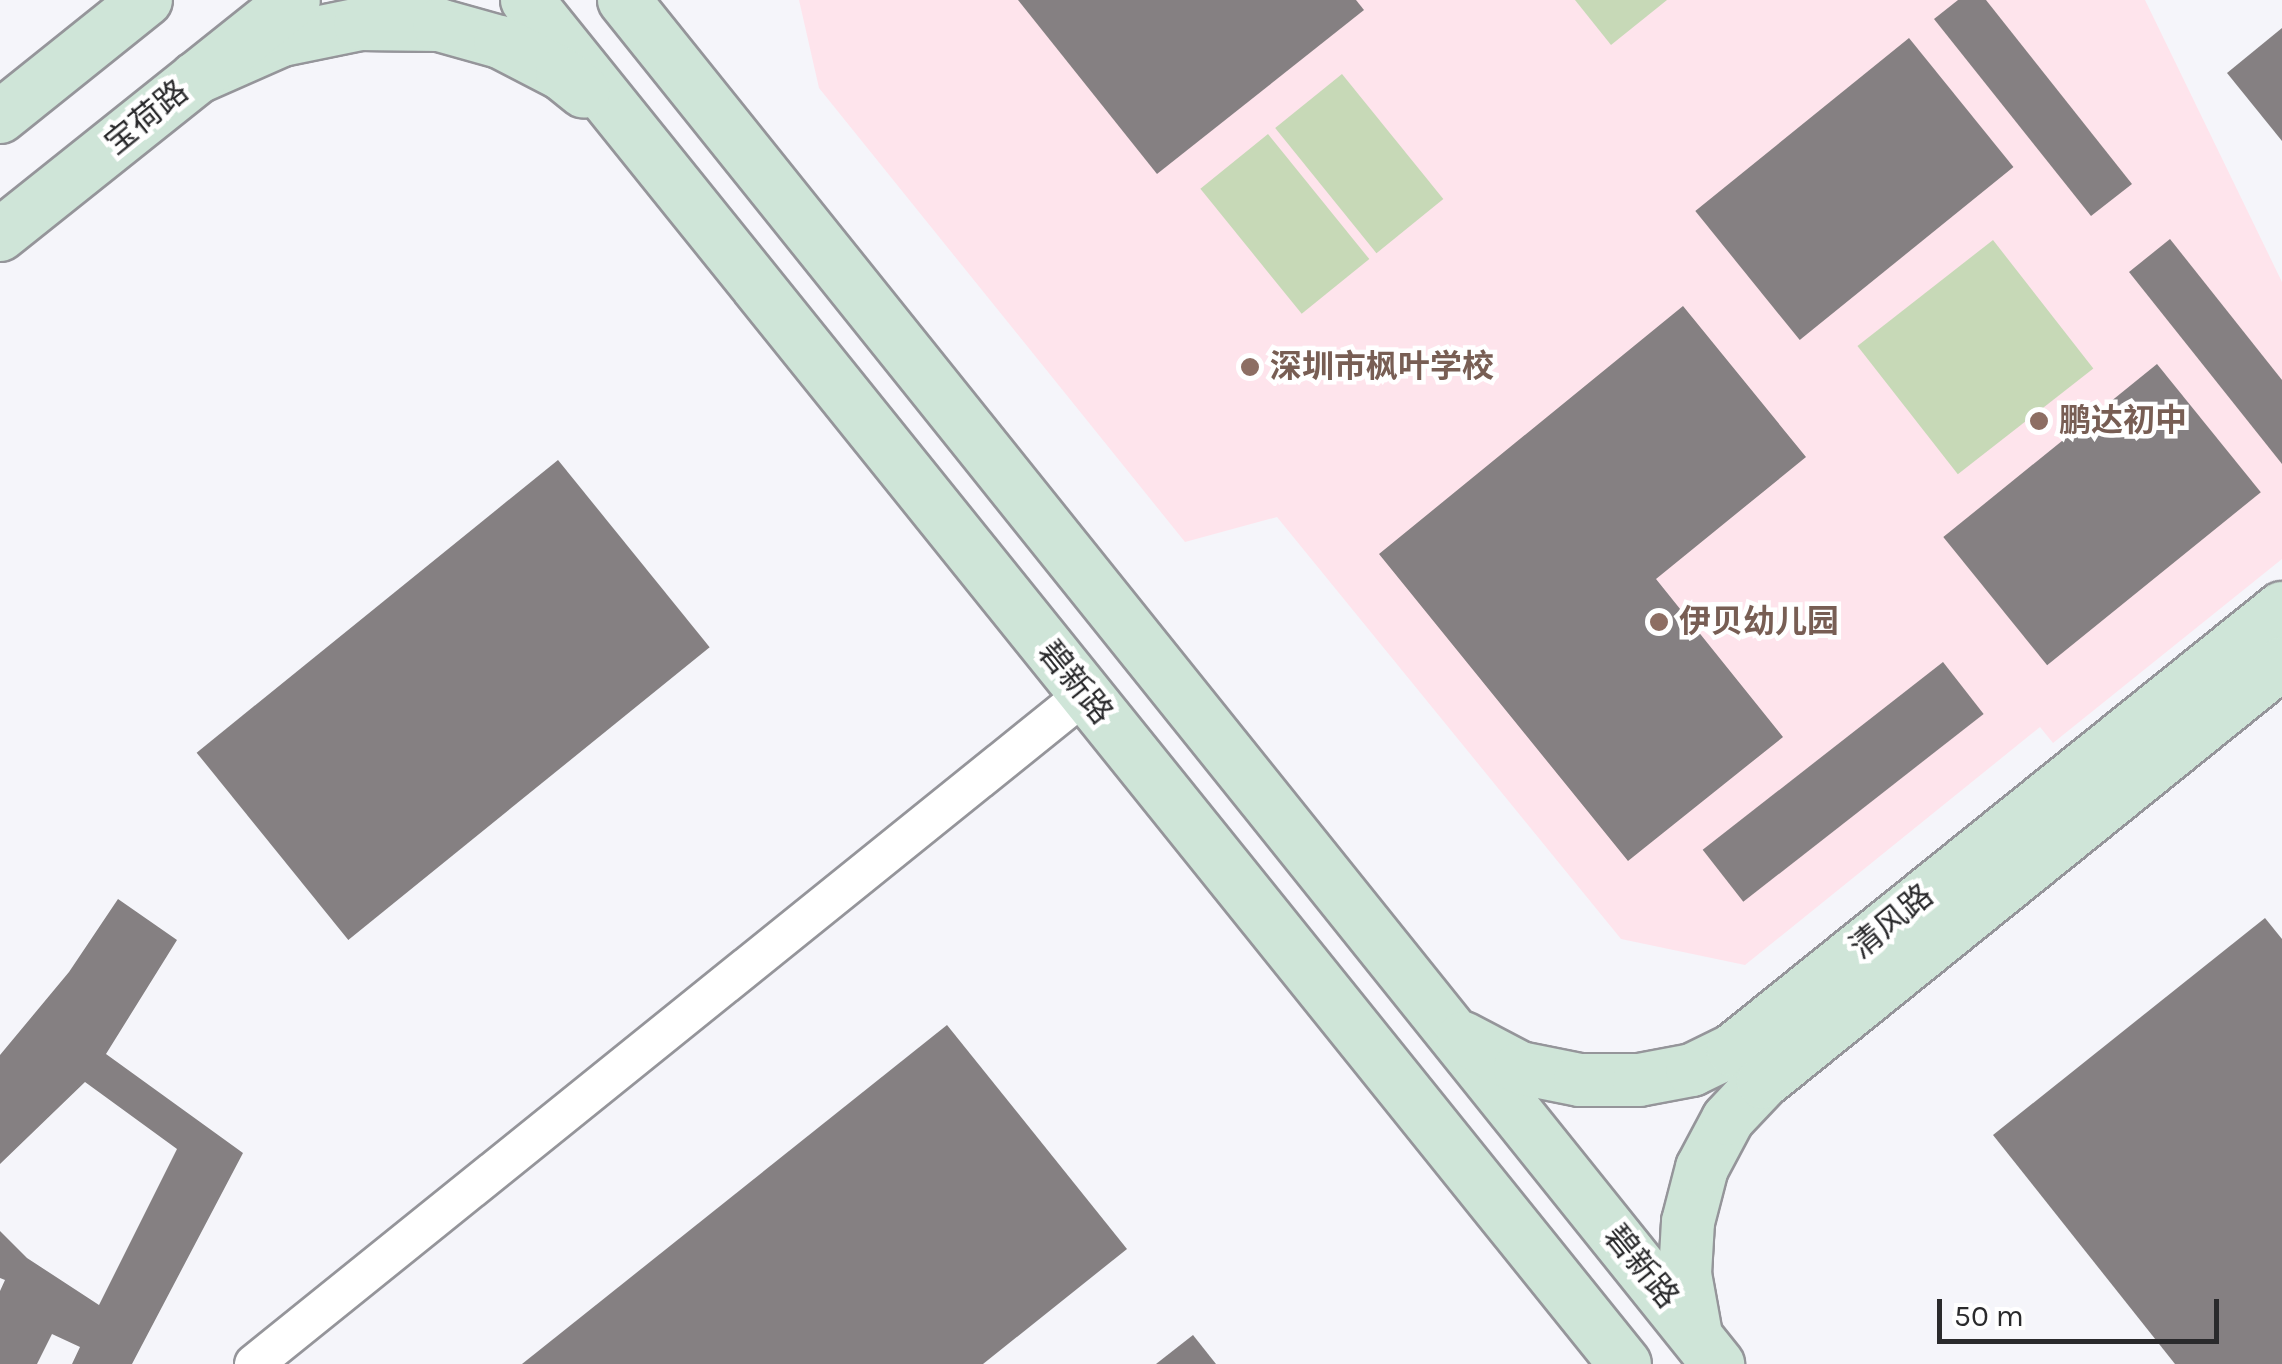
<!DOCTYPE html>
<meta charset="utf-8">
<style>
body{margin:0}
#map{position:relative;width:2282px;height:1364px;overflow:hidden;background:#f5f5fa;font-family:Karla,"Noto Sans SC",sans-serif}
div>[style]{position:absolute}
.education>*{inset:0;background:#fee4ec}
.green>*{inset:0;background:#c7d9b7;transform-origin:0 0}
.building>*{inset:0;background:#858082;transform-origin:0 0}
.roads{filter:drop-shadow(2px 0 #95959a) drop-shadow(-2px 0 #95959a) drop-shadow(0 2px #95959a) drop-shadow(0 -2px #95959a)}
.street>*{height:38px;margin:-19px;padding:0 19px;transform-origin:19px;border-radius:19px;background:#fff}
.secondary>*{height:52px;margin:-26px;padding:0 26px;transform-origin:26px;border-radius:26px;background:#cfe5d8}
.dots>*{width:28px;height:28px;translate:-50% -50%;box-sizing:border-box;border:5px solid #fff;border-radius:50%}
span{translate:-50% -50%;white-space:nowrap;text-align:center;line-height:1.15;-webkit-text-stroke:9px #fff;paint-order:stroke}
.street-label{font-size:32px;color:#2a2a2c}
.education-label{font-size:32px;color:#785e54;font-weight:700}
.left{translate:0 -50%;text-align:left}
.scale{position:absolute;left:1937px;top:1299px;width:282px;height:45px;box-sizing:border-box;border:5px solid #2a2a2c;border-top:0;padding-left:12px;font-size:30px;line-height:35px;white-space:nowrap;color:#2a2a2c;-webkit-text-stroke:8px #fff;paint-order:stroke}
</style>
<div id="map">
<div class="education">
<i style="clip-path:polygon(799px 0,2145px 0,2282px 282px,2282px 559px,2053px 743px,2040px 727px,1745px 965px,1621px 939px,1277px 517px,1185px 542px,819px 88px)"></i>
</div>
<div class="green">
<i style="clip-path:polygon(1575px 0,1667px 0,1611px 45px)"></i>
<i style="left:1342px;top:74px;width:161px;height:86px;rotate:51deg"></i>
<i style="left:1268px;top:134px;width:161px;height:87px;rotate:51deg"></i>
<i style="left:1993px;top:240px;width:163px;height:172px;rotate:52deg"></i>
</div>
<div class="building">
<i style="clip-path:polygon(1018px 0,1356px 0,1364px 10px,1157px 174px)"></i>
<i style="clip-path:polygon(1958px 0,1986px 0,2132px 184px,2091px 216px,1934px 19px)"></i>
<i style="clip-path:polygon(2282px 28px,2282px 141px,2227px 73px)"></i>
<i style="left:1909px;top:38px;width:166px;height:275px;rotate:51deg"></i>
<i style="clip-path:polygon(2170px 239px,2282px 380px,2282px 464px,2129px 272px)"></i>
<i style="clip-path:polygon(1683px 306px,1806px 457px,1656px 579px,1783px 737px,1628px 861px,1379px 554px)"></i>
<i style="left:2157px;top:364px;width:165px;height:275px;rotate:51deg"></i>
<i style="left:558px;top:460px;width:241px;height:465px;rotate:51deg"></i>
<i style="left:1943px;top:662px;width:66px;height:305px;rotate:52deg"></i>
<i style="clip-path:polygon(118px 899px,177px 940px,106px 1054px,243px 1153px,132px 1364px,72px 1364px,80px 1347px,52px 1334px,37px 1364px,0 1364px,0 1291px,5px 1280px,0 1278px,0 1231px,27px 1258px,99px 1305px,177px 1149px,85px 1082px,0 1164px,0 1055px,69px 972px)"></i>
<i style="clip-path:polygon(2265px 918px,2282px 939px,2282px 1364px,2175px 1364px,1993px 1135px)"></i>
<i style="clip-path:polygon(947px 1025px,1127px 1249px,983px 1364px,522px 1364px)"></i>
<i style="clip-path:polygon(1193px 1335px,1216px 1364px,1156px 1364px)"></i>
</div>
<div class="roads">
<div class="street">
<i style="left:254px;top:1364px;width:1066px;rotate:-38.87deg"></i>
</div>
<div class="secondary">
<i style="left:527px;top:0;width:1751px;rotate:51.17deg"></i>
<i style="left:624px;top:0;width:1749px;rotate:51.27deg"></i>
<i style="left:196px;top:78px;width:94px;rotate:-23.8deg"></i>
<i style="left:282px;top:40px;width:80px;rotate:-11.6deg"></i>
<i style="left:360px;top:24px;width:79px;rotate:0.7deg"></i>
<i style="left:439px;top:25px;width:63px;rotate:15.6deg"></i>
<i style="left:500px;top:42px;width:70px;rotate:27.3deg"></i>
<i style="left:562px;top:74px;width:28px;rotate:39deg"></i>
<i style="left:0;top:117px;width:187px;rotate:-38.7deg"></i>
<i style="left:0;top:235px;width:376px;rotate:-38.6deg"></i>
<i style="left:1463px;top:1038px;width:64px;rotate:27.8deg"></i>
<i style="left:1520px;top:1068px;width:61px;rotate:11.3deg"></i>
<i style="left:1580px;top:1080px;width:59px"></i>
<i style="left:1639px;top:1080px;width:54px;rotate:-10.7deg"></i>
<i style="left:1692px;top:1070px;width:46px;rotate:-26deg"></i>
<i style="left:1733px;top:1050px;width:705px;rotate:-38.84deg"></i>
<i style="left:1696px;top:1335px;width:62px;rotate:-100.2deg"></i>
<i style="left:1685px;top:1274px;width:52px;rotate:-86.7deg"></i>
<i style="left:1688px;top:1222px;width:56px;rotate:-75.5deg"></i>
<i style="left:1702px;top:1168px;width:55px;rotate:-62deg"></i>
<i style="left:1728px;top:1119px;width:51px;rotate:-46.6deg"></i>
<i style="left:1763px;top:1082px;width:667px;rotate:-38.91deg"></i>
</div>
</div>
<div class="dots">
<i style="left:1250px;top:367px;background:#8d6e63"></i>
<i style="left:2039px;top:421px;background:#8d6e63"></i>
<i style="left:1659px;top:622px;background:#8d6e63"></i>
</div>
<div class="street-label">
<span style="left:147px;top:118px;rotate:-39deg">宝荷路</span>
<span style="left:1075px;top:683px;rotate:51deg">碧新路</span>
<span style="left:1892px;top:922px;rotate:-39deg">清风路</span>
<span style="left:1641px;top:1267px;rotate:51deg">碧新路</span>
</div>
<div class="education-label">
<span class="left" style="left:1270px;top:367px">深圳市枫叶学校</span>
<span class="left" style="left:2059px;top:421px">鹏达初中</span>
<span class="left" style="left:1679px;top:622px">伊贝幼儿园</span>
</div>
<div class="scale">50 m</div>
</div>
